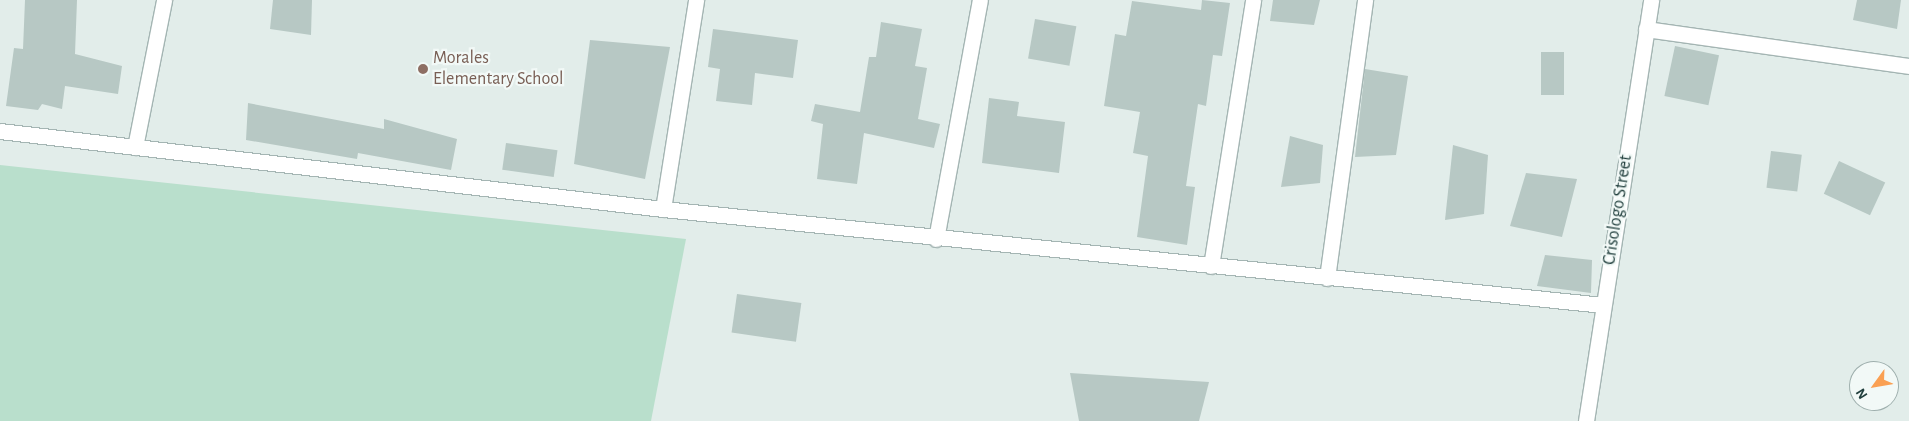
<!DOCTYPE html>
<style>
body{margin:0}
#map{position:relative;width:1909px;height:421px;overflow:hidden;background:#e2edea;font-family:"Alegreya Sans",sans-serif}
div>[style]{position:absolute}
.green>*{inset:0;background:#b9dfcc}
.building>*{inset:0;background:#b7c8c4;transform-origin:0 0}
.roads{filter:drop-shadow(1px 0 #a4b5b3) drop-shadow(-1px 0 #a4b5b3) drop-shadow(0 1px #a4b5b3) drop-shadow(0 -1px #a4b5b3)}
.minor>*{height:15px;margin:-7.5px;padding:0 7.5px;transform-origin:7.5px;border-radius:7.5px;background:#fff}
.dots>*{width:14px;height:14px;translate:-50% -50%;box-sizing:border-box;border:2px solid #f2f9f7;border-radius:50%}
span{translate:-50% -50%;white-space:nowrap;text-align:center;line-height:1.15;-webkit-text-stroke:4.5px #f2f9f7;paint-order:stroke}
.education-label{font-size:18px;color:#785e54}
.left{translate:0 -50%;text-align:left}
.street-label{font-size:18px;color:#213f3d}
.north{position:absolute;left:1849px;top:361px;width:50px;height:50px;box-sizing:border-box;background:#f2f9f7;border:1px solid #9eafad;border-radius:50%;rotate:238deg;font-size:14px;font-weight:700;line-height:20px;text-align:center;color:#213f3d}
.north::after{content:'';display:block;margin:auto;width:18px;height:22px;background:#faa053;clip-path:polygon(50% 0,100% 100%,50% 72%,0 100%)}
</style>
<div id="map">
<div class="green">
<i style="clip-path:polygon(0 165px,686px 239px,651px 421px,0 421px)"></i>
</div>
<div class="building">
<i style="clip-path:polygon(25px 0,77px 0,75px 54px,122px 66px,118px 94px,65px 86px,62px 109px,42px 104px,38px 110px,6px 106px,14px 48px,23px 49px)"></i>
<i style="clip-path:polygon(273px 0,312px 0,311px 35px,270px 29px)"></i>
<i style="clip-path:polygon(1202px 0,1230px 3px,1222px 56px,1213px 55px,1206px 106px,1198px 104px,1186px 186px,1195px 187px,1187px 245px,1137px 237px,1148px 156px,1133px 153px,1140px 112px,1104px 106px,1115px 34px,1126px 36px,1132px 1px,1201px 10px)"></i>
<i style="clip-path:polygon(1273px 0,1320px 0,1314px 25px,1270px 21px)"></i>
<i style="clip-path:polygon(1857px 0,1901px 0,1897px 29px,1853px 20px)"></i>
<i style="left:1035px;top:19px;width:42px;height:40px;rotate:10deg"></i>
<i style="clip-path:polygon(881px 22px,922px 29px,915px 66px,927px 68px,918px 119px,940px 124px,934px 148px,864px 133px,857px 184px,817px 179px,823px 124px,811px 121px,815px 104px,860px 112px,869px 57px,876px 57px)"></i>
<i style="clip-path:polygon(713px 29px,798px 40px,793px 78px,755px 73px,752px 105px,716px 101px,720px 69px,708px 67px)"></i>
<i style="clip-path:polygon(590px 40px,670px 47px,645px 179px,574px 164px)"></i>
<i style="left:1675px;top:46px;width:45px;height:51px;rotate:12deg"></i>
<i style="left:1541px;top:52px;width:23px;height:43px"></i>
<i style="clip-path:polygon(1365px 69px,1408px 76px,1396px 155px,1355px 157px)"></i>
<i style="clip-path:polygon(989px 98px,1019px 102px,1017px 116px,1065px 122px,1059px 173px,982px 163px)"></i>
<i style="clip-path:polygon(248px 103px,384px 129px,384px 119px,457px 139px,451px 170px,358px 153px,357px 159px,246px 140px)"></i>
<i style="clip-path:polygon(1290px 136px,1323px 145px,1320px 183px,1281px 187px)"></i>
<i style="left:506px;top:143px;width:52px;height:27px;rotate:8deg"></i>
<i style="clip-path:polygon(1453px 145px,1488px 155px,1484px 214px,1445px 220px)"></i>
<i style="left:1771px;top:151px;width:31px;height:37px;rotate:7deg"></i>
<i style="left:1839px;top:161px;width:51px;height:36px;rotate:25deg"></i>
<i style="clip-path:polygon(1526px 173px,1577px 179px,1562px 237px,1510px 226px)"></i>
<i style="clip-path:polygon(1545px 255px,1592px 260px,1591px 293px,1537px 286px)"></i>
<i style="left:737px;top:294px;width:65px;height:39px;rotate:8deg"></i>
<i style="clip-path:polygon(1070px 373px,1209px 382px,1199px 421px,1079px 421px)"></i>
</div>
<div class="roads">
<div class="minor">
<i style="left:1646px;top:29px;width:266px;rotate:8deg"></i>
<i style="left:0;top:131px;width:668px;rotate:6.71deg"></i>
<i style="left:663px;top:209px;width:945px;rotate:5.83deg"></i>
<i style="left:135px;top:147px;width:150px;rotate:-78.8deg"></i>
<i style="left:663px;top:209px;width:212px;rotate:-81deg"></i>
<i style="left:936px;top:239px;width:243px;rotate:-79.6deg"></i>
<i style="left:1211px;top:266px;width:269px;rotate:-81deg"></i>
<i style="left:1327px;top:278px;width:281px;rotate:-82.2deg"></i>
<i style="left:1586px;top:421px;width:426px;rotate:-81.2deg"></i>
</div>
</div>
<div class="dots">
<i style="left:423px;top:69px;background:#8d6e63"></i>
</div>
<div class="education-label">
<span class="left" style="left:433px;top:69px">Morales<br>Elementary School</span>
</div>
<div class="street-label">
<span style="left:1618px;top:210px;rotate:-81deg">Crisologo Street</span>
</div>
<div class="north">N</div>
</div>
